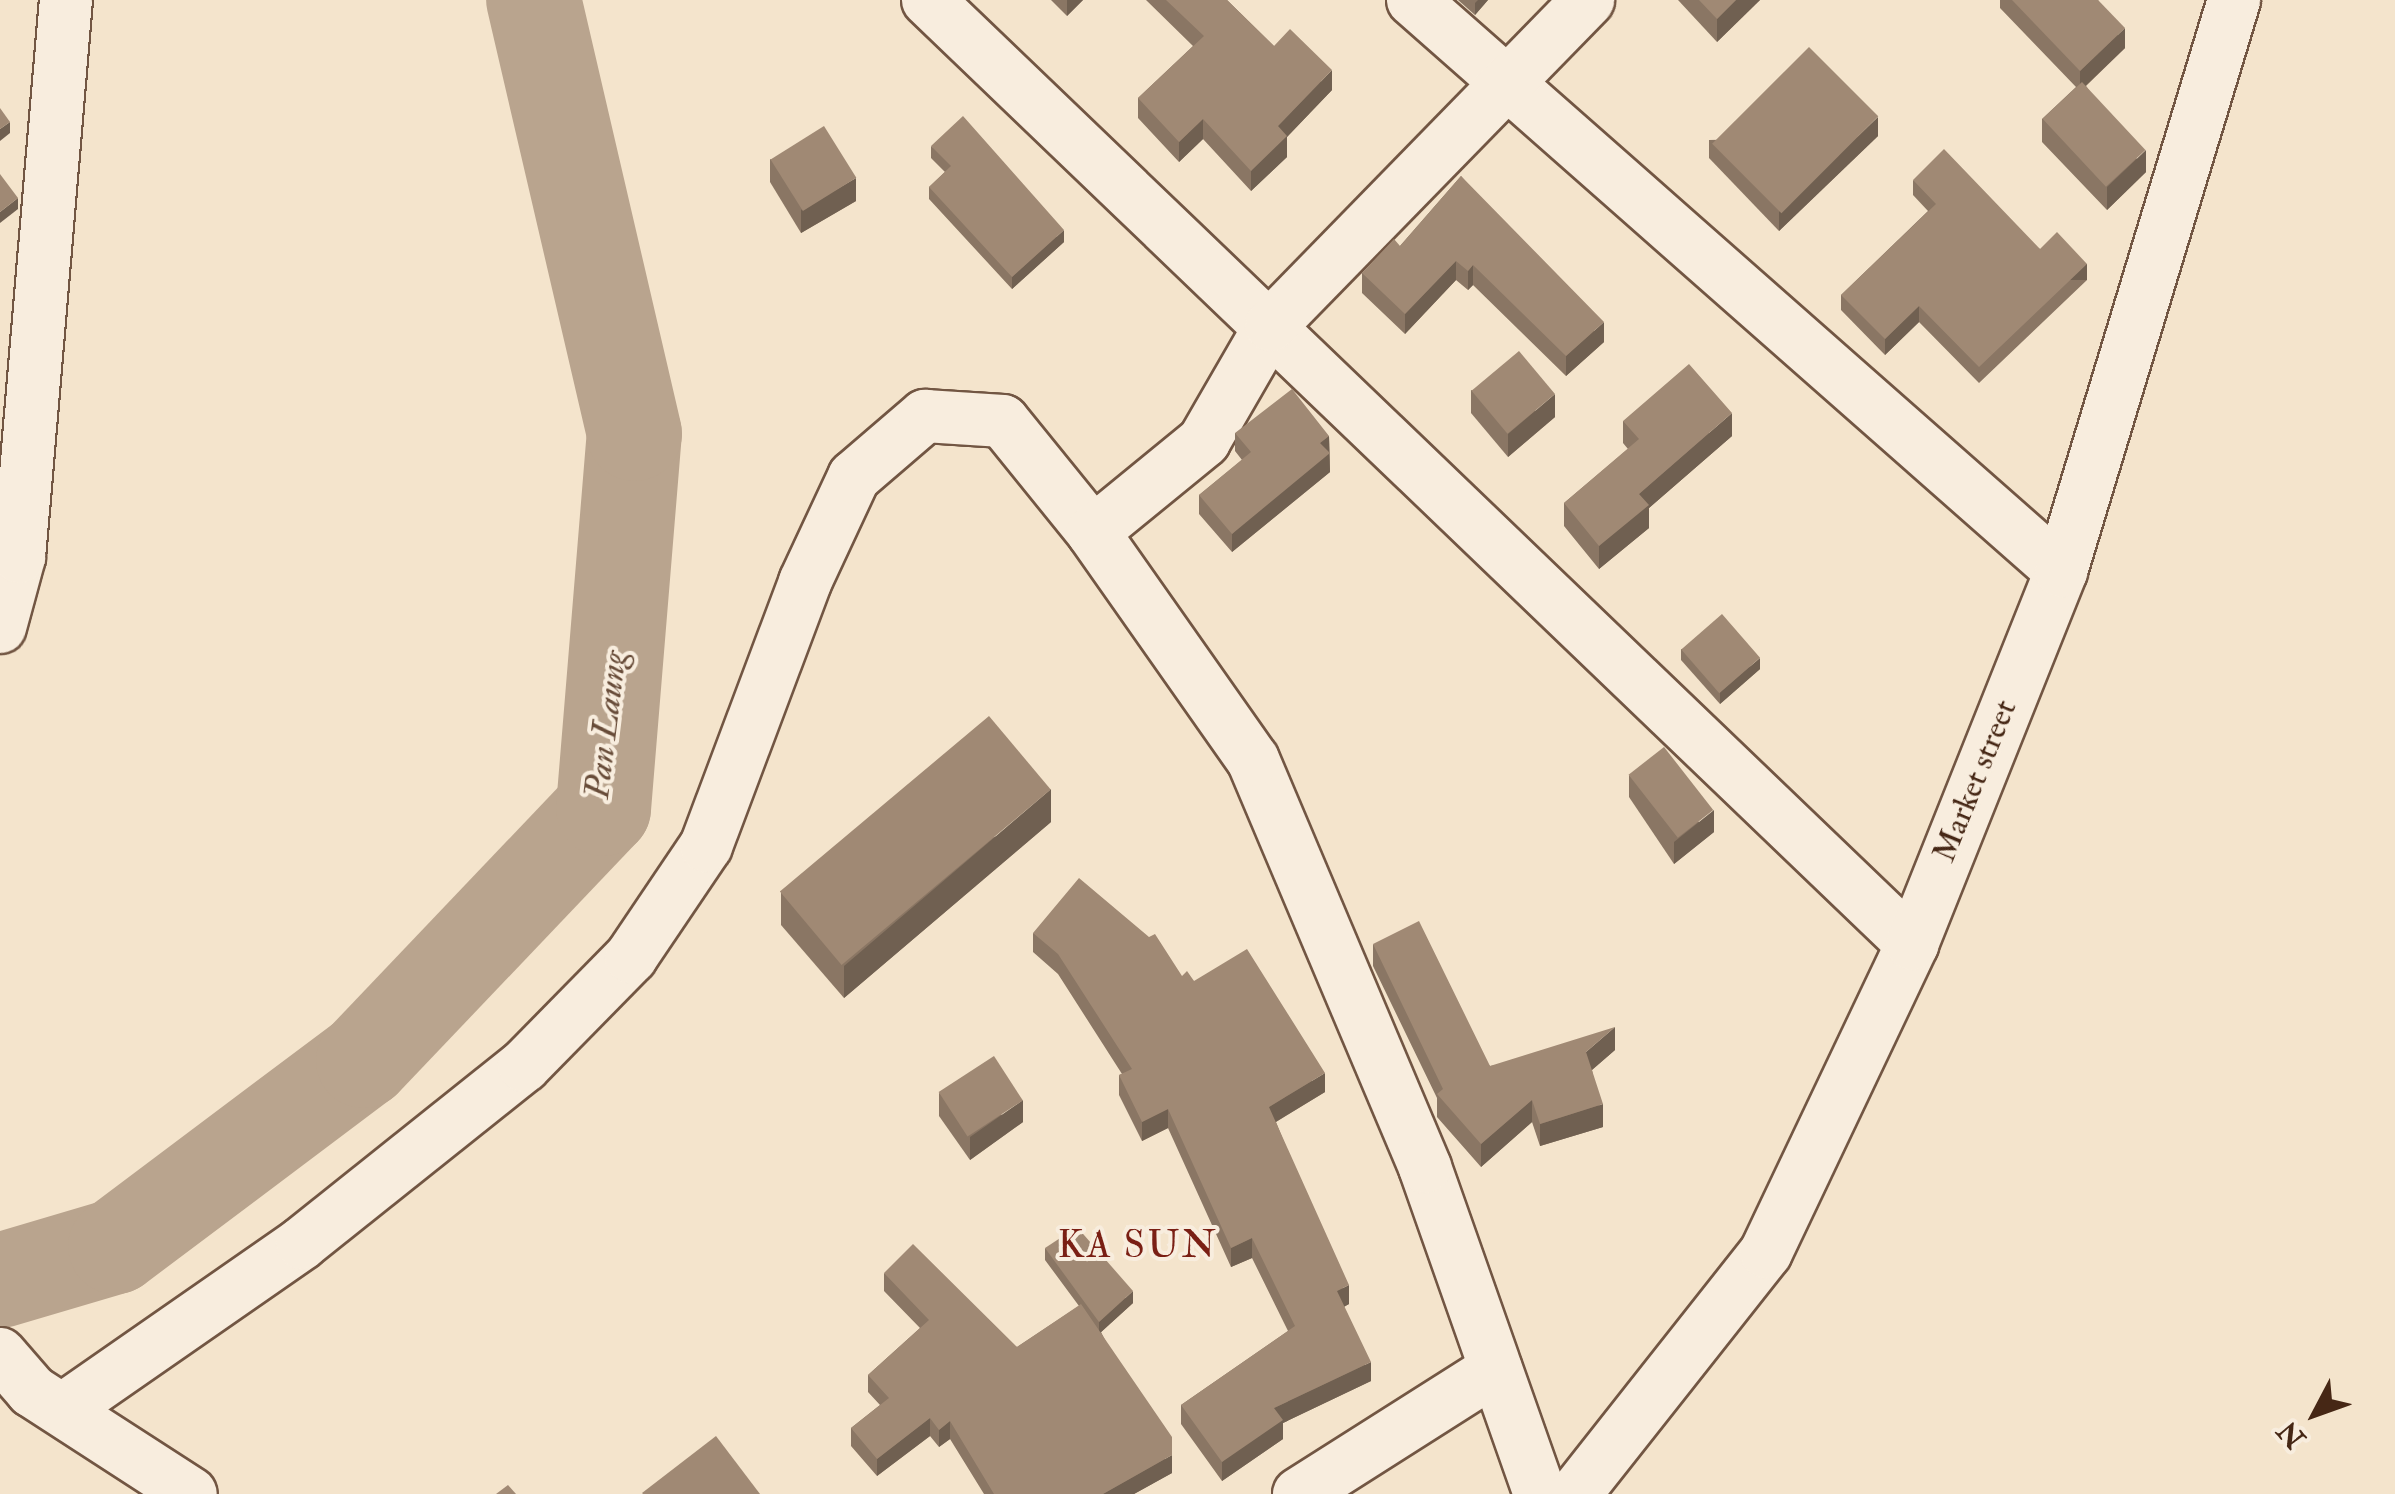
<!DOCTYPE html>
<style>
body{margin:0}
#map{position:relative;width:2395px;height:1494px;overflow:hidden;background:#f4e4cc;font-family:"IM FELL Double Pica",serif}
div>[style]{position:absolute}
.river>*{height:95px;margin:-47.5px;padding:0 47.5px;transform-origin:47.5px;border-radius:47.5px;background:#b9a48e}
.roads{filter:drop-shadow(2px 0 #725643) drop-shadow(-2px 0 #725643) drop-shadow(0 2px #725643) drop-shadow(0 -2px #725643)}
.minor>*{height:52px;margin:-26px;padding:0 26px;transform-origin:26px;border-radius:26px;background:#f8edde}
.wall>*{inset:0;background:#8a7664}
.shaded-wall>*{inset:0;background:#706051;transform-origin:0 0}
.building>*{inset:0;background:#a08974;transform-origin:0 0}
span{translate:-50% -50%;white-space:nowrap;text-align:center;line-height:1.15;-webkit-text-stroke:8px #f8edde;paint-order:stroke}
.street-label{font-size:32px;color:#462715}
.water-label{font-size:35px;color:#684c39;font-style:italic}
.quarter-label{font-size:38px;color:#7a1f14;letter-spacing:2.5px}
.north{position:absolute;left:2265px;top:1364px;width:100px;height:100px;-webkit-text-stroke:8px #f8edde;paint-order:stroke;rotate:229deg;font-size:28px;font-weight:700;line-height:40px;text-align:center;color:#462715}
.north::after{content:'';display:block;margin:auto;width:35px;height:45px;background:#462715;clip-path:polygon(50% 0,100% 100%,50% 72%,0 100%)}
</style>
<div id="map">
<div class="river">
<i style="left:0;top:1280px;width:120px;rotate:-16.5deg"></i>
<i style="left:115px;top:1246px;width:310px;rotate:-36.9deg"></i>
<i style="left:363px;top:1060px;width:348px;rotate:-46.4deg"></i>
<i style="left:603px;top:808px;width:376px;rotate:-85.3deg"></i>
<i style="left:634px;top:433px;width:445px;rotate:-103.1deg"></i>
</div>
<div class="roads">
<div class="minor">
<i style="left:928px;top:0;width:1364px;rotate:43.81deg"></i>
<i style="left:1413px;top:0;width:864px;rotate:41.39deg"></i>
<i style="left:0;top:627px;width:73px;rotate:-74.8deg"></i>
<i style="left:19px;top:557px;width:559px;rotate:-85.18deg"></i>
<i style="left:0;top:1354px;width:49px;rotate:49.1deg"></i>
<i style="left:32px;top:1391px;width:189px;rotate:32.9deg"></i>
<i style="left:65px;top:1408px;width:289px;rotate:-34.8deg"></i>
<i style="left:302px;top:1243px;width:284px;rotate:-38.6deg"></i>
<i style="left:524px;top:1066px;width:153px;rotate:-45.5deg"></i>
<i style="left:631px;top:957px;width:134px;rotate:-56deg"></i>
<i style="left:706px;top:846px;width:282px;rotate:-69.4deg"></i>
<i style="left:805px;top:582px;width:116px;rotate:-65deg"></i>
<i style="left:854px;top:477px;width:94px;rotate:-40.7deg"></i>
<i style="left:925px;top:416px;width:78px;rotate:3.7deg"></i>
<i style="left:1003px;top:421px;width:143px;rotate:51deg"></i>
<i style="left:1299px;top:1494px;width:233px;rotate:-32.4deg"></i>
<i style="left:1540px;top:1494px;width:347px;rotate:-109.4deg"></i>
<i style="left:1425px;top:1167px;width:442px;rotate:-112.9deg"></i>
<i style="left:1253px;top:760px;width:279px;rotate:-125.1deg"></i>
<i style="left:1093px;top:532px;width:144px;rotate:-39.3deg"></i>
<i style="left:1204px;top:441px;width:134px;rotate:-60deg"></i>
<i style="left:1271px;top:325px;width:454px;rotate:-45.7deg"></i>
<i style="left:1575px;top:1494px;width:308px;rotate:-51.7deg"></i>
<i style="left:1766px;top:1252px;width:341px;rotate:-64.6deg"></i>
<i style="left:1912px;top:944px;width:402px;rotate:-68.2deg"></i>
<i style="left:2061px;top:571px;width:597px;rotate:-73.14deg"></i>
</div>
</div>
<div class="wall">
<i style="clip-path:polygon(1051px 0,1083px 0,1067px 16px)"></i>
<i style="clip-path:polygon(1146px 0,1227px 0,1274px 46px,1332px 90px,1287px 137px,1287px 157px,1251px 191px,1203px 139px,1179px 162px,1138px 118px,1138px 98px,1193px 46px)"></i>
<i style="clip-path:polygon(1458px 0,1488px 0,1475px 15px)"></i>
<i style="clip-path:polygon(1678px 0,1760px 0,1717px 42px)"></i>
<i style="clip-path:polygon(2000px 0,2098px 0,2125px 48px,2086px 86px,2146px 172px,2107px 210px,2042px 142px,2042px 119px,2076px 87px,2000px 8px)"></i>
<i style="clip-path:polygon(1878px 136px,1779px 231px,1709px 158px,1709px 140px)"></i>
<i style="clip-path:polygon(931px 146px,1064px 242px,1012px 289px,929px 199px,929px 187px,945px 172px,931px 158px)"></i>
<i style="clip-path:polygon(770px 159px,856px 201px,801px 233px,770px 182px)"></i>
<i style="clip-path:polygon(1461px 176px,1604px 342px,1566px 376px,1473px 285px,1468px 290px,1456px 280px,1405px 334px,1362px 293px,1362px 273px,1400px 246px)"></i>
<i style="clip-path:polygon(1913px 180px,2040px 249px,2087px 280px,1979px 383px,1919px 322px,1885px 355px,1841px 310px,1841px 295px,1928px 211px,1913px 195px)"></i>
<i style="clip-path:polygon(1471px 390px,1555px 417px,1508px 457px,1471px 413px)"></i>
<i style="clip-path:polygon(1623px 421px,1732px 436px,1649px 508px,1649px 528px,1599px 569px,1564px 526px,1564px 503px,1628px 449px,1623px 443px)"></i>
<i style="clip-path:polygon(1235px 433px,1329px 436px,1330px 472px,1232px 552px,1199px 514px,1199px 495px,1242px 460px,1235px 451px)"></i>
<i style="clip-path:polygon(1681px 649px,1760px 669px,1720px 704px,1681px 660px)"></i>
<i style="clip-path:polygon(1629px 775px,1714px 832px,1674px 864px,1629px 797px)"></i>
<i style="clip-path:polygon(1051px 822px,844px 998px,781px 925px,781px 893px)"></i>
<i style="clip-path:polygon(1033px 933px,1194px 981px,1325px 1092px,1276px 1122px,1349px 1304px,1344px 1307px,1371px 1381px,1283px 1423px,1283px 1439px,1222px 1481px,1181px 1424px,1181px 1405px,1288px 1331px,1252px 1258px,1231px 1267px,1168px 1128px,1142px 1141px,1119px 1095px,1119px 1075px,1122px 1074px,1058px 974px,1033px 952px)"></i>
<i style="clip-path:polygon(1373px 944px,1490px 1066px,1615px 1050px,1592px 1070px,1603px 1127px,1540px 1146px,1532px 1122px,1481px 1167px,1437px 1117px,1437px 1098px,1373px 966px)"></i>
<i style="clip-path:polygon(939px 1093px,1023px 1122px,970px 1160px,939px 1116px)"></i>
<i style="clip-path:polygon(1045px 1248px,1133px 1303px,1101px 1332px,1172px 1473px,1134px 1494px,984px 1494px,950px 1439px,939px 1447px,930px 1436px,877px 1476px,851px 1446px,851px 1428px,880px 1405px,868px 1392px,868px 1375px,920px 1328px,884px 1291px,884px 1273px,1017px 1347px,1079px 1306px,1045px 1260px)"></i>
</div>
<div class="shaded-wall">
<i style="clip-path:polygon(1067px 0,1083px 0,1067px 16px)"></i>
<i style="clip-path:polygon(1478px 0,1488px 0,1475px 15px,1475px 3px)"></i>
<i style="clip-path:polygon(1736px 0,1760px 0,1717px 42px,1717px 19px)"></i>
<i style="clip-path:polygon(2125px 28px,2125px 48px,2080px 91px,2080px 71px)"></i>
<i style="clip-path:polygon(1332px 70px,1332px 90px,1287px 137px,1287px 157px,1251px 191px,1251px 171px,1278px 126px)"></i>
<i style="clip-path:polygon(1878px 117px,1878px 136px,1779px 231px,1779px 212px)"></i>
<i style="clip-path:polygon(1203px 119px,1203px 139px,1179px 162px,1179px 142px)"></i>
<i style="clip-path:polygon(10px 122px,10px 133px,0 141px,0 129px)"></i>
<i style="clip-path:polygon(2146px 150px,2146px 172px,2107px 210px,2107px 187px)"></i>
<i style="clip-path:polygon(856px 178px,856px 201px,801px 233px,801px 210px)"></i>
<i style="clip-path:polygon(18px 198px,18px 209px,0 223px,0 212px)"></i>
<i style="clip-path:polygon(1064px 230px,1064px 242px,1012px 289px,1012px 277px)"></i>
<i style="clip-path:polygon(1456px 261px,1456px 280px,1405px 334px,1405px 314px)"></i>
<i style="left:2087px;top:264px;width:16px;height:149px;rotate:90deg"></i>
<i style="clip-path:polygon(1473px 265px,1473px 285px,1468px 290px,1468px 271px)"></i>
<i style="clip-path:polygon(1919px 306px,1919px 322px,1885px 355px,1885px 339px)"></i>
<i style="clip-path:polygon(1604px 322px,1604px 342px,1566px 376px,1566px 356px)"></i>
<i style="clip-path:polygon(1555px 394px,1555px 417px,1508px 457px,1508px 434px)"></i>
<i style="clip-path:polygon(1732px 413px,1732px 436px,1649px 508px,1649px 528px,1599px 569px,1599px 546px,1639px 494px)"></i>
<i style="clip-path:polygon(1329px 436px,1330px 472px,1232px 552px,1232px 534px,1320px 443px)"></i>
<i style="clip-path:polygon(1760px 658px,1760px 669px,1720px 704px,1720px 692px)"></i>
<i style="clip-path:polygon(1051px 789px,1051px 822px,844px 998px,844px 966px)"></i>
<i style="clip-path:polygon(1714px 810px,1714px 832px,1674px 864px,1674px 842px)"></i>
<i style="clip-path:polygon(1615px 1027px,1615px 1050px,1586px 1075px,1586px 1052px)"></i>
<i style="clip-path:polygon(1325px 1073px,1325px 1092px,1269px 1126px,1269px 1107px)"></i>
<i style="clip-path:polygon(1023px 1100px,1023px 1122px,970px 1160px,970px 1137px)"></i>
<i style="clip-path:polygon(1532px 1100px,1532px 1122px,1481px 1167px,1481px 1144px)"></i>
<i style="clip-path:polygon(1603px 1104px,1603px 1127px,1540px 1146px,1540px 1124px)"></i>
<i style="clip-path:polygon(1168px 1109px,1168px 1128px,1142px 1141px,1142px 1122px)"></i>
<i style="clip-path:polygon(1252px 1238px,1252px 1258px,1231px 1267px,1231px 1248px)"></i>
<i style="clip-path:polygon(1349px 1285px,1349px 1304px,1337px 1310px,1337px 1291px)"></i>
<i style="clip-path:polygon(1133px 1291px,1133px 1303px,1099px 1334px,1099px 1322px)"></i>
<i style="clip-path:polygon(1371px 1362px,1371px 1381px,1283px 1423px,1283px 1439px,1222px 1481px,1222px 1462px,1274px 1408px)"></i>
<i style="clip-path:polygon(930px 1418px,930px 1436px,877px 1476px,877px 1459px)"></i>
<i style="clip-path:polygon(950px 1421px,950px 1439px,939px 1447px,939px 1430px)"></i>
<i style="clip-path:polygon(1172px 1455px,1172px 1473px,1134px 1494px,1103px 1494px)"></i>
</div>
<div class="building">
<i style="clip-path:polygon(1166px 0,1227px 0,1274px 46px,1290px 29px,1332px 70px,1278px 126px,1287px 136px,1251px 171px,1203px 119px,1179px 142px,1138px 98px,1204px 36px)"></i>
<i style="clip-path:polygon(1699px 0,1736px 0,1717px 19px)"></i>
<i style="clip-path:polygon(2012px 0,2098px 0,2125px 28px,2080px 71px)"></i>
<i style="left:1809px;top:47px;width:98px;height:137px;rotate:45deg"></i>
<i style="left:2082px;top:82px;width:93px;height:54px;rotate:47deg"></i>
<i style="clip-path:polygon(0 108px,10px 122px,0 129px)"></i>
<i style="clip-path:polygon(963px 116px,1064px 230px,1012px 277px,929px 187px,951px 166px,931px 146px)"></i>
<i style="left:824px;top:126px;width:61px;height:63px;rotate:58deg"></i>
<i style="clip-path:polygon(1944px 149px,2040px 249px,2057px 232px,2087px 264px,1979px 367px,1919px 306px,1885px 339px,1841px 295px,1936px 204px,1913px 180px)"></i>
<i style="clip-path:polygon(0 174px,18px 198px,0 212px)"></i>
<i style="clip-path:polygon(1461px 176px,1604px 322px,1566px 356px,1473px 265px,1468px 271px,1456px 261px,1405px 314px,1362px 273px,1394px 239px,1400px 246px)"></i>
<i style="left:1519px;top:351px;width:56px;height:62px;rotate:50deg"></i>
<i style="clip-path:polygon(1689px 364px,1732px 413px,1639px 494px,1649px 505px,1599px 546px,1564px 503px,1639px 439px,1623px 421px)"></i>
<i style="clip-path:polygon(1292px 389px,1329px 436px,1320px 443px,1330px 453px,1232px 534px,1199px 495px,1251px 452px,1235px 433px)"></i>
<i style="left:1722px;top:614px;width:58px;height:54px;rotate:49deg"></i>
<i style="left:989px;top:716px;width:96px;height:273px;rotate:50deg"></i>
<i style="left:1664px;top:747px;width:80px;height:45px;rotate:52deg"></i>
<i style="clip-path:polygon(1079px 878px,1149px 937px,1155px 934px,1182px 976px,1187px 971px,1194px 981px,1247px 949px,1325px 1073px,1269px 1107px,1349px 1285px,1337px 1291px,1371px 1362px,1274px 1408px,1283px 1420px,1222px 1462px,1181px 1405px,1295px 1326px,1252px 1238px,1231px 1248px,1168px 1109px,1142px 1122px,1119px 1075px,1132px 1069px,1058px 954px,1033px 933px)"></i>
<i style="clip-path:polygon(1419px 921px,1490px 1066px,1615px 1027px,1586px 1052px,1603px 1104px,1540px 1124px,1532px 1100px,1481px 1144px,1437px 1094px,1443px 1089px,1373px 944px)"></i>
<i style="left:994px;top:1056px;width:53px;height:66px;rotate:57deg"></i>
<i style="clip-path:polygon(1077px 1227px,1133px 1291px,1099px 1322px,1045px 1248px)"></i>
<i style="clip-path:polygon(913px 1244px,1017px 1347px,1081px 1304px,1172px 1437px,1172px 1455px,1103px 1494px,994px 1494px,950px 1421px,939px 1430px,930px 1418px,877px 1459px,851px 1428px,889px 1398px,868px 1375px,929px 1320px,884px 1273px)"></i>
<i style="clip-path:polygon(716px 1436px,760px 1494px,643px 1494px,642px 1493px)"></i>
<i style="clip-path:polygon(508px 1485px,516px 1494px,496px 1494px)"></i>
</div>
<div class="street-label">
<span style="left:1975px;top:781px;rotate:-68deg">Market street</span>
</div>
<div class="water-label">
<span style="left:606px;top:725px;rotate:-83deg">Pan Laung</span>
</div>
<div class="quarter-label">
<span style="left:1138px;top:1246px">KA SUN</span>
</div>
<div class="north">N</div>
</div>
